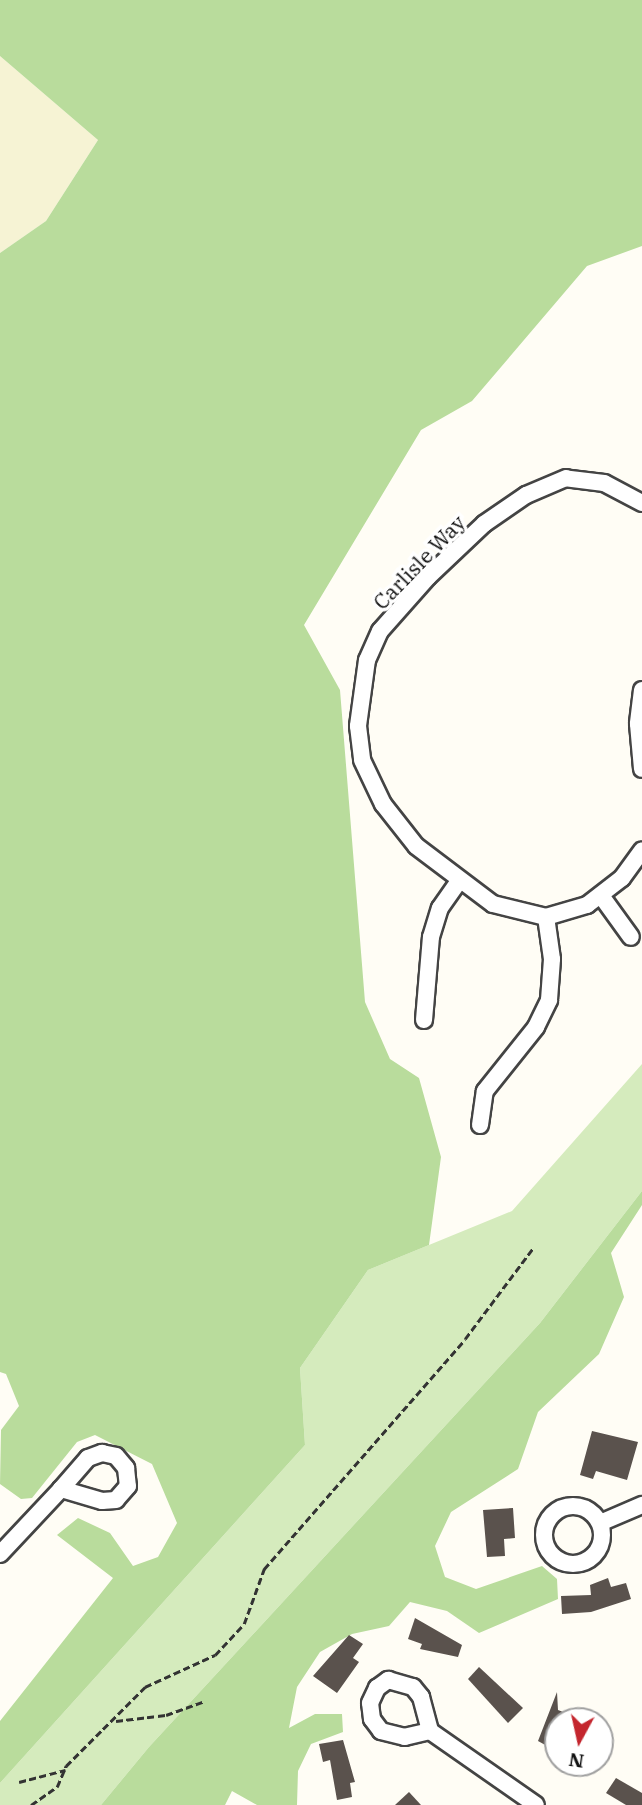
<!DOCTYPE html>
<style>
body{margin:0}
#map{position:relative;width:642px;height:1805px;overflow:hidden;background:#fffdf5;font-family:"IBM Plex Serif",serif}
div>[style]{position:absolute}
.farmland>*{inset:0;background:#f6f3d4}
.green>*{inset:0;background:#d5ebbd}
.forest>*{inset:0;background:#b9dc9c}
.building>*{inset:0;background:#5a524d}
.path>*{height:2.5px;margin-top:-1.25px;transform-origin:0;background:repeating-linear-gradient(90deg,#333 0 7px,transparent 0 10.5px)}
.roads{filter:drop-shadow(2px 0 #444) drop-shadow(-2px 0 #444) drop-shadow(0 2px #444) drop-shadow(0 -2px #444)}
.minor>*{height:16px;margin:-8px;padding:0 8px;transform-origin:8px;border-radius:8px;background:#fff}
.minor>.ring{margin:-8px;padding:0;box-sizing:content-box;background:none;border:16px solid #fff;border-radius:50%}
span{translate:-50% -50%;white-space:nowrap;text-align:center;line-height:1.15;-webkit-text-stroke:7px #fff;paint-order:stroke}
.street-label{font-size:21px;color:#111}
.north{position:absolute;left:544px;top:1707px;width:70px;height:70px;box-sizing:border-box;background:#fff;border:2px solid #a0a0a0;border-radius:50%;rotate:188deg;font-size:19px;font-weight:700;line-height:28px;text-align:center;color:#111}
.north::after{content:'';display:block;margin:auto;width:24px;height:32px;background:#c4262e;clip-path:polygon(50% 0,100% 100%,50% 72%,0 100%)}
</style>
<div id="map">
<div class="farmland">
<i style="clip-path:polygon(0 56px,98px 140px,46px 221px,0 253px)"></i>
</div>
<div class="green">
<i style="clip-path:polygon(642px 1064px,642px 1191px,540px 1323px,149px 1747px,101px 1805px,0 1805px,0 1783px,305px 1445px,300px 1368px,368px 1270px,512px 1211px)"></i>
</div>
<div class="forest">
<i style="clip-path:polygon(0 0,642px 0,642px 246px,587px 266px,472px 401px,421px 430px,304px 625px,340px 690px,365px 1002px,390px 1059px,419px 1078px,441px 1157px,429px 1245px,368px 1270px,300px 1368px,305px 1445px,0 1783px,0 1721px,113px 1578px,57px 1535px,78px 1518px,110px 1533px,133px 1566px,158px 1557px,177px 1523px,152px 1464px,95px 1435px,77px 1442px,32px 1498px,21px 1499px,0 1484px,1px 1430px,19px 1406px,6px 1374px,0 1372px,0 253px,46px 221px,98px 140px,0 56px)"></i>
<i style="clip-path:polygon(642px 1191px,642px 1205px,611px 1253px,624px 1297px,599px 1354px,538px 1412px,518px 1469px,451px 1512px,435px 1546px,445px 1577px,476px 1589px,542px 1566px,557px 1579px,558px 1599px,479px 1633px,447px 1611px,410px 1602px,389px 1626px,352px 1634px,320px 1652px,297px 1687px,289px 1728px,315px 1714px,342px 1714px,343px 1732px,311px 1744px,298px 1771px,297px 1805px,257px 1805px,232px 1791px,225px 1805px,101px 1805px,149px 1747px,540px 1323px)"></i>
</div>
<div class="building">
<i style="clip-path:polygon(592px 1431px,638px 1442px,627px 1480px,596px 1471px,593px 1479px,580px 1475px)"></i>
<i style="clip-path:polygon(513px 1508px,515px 1538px,504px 1539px,505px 1556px,487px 1557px,483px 1510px)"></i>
<i style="clip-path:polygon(608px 1578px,611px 1587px,626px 1583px,631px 1599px,591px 1612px,562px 1614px,561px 1596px,591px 1595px,590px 1585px)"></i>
<i style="clip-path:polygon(415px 1618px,462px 1645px,458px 1657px,420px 1649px,422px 1644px,408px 1639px)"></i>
<i style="clip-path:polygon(349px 1635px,363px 1644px,353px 1658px,359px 1662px,337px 1693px,313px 1676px)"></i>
<i style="clip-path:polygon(479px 1667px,523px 1708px,508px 1723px,468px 1679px)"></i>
<i style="clip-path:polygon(557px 1692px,558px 1710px,584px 1720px,558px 1721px,558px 1752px,538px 1741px)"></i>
<i style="clip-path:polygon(343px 1740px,355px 1782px,350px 1783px,352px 1797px,337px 1800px,330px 1760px,323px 1762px,319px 1744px)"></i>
<i style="clip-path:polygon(616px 1778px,642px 1793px,642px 1805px,626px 1805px,606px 1793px)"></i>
<i style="clip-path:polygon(409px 1792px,421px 1805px,395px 1805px)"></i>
</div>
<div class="path">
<i style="left:116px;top:1721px;width:50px;rotate:-6.8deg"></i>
<i style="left:166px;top:1715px;width:41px;rotate:-19.7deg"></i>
<i style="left:19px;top:1782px;width:48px;rotate:-14.6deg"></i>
<i style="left:31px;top:1805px;width:32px;rotate:-35deg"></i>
<i style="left:57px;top:1787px;width:23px;rotate:-67deg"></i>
<i style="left:66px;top:1766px;width:112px;rotate:-45deg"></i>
<i style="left:145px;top:1687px;width:77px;rotate:-24.6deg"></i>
<i style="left:215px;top:1655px;width:42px;rotate:-46.9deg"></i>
<i style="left:244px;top:1624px;width:59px;rotate:-70deg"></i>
<i style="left:264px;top:1569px;width:305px;rotate:-48.8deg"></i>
<i style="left:465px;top:1339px;width:114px;rotate:-53.2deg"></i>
</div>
<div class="roads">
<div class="minor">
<i style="left:642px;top:503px;width:43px;rotate:-152.2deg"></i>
<i style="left:604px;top:483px;width:38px;rotate:-173deg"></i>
<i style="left:566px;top:478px;width:43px;rotate:157deg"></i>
<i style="left:526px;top:495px;width:51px;rotate:145.4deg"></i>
<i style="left:484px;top:524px;width:77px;rotate:136.6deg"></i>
<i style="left:428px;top:577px;width:72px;rotate:131.6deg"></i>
<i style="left:380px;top:631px;width:32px;rotate:114deg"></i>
<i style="left:367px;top:660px;width:67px;rotate:97.8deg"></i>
<i style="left:358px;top:726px;width:34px;rotate:83deg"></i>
<i style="left:362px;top:760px;width:49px;rotate:64.5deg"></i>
<i style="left:383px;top:804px;width:53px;rotate:51.8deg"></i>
<i style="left:416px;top:846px;width:96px;rotate:37deg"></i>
<i style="left:493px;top:904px;width:55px;rotate:13.8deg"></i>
<i style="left:546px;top:917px;width:43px;rotate:-16.3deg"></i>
<i style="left:587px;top:905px;width:44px;rotate:-37.6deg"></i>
<i style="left:622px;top:878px;width:34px;rotate:-54deg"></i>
<i style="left:642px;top:690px;width:34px;rotate:97deg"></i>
<i style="left:638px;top:724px;width:45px;rotate:84.9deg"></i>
<i style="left:602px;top:897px;width:49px;rotate:54.1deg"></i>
<i style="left:424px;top:1020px;width:83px;rotate:-85.2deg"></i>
<i style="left:431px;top:937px;width:30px;rotate:-73deg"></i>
<i style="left:440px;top:908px;width:32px;rotate:-55deg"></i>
<i style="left:480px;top:1125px;width:34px;rotate:-82deg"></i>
<i style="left:485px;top:1091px;width:82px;rotate:-51.4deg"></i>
<i style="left:536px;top:1027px;width:30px;rotate:-64deg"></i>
<i style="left:549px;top:1000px;width:41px;rotate:-85.8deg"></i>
<i style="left:552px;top:959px;width:42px;rotate:-98.1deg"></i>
<i style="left:102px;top:1453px;width:14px;rotate:12deg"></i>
<i style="left:116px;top:1456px;width:16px;rotate:50deg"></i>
<i style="left:126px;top:1468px;width:18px;rotate:84deg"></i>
<i style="left:128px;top:1486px;width:18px;rotate:131deg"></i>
<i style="left:116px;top:1500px;width:14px;rotate:176deg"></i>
<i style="left:102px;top:1501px;width:43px;rotate:-163.7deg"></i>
<i style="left:61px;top:1489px;width:41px;rotate:-48.9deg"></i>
<i style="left:88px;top:1458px;width:15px;rotate:-20deg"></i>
<i class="ring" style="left:544px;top:1506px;width:42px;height:42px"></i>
<i style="left:600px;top:1523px;width:46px;rotate:-23.2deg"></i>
<i style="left:0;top:1554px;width:89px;rotate:-46.8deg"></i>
<i style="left:388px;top:1680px;width:26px;rotate:16deg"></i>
<i style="left:413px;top:1687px;width:13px;rotate:51deg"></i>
<i style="left:421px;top:1697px;width:35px;rotate:75deg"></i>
<i style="left:430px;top:1731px;width:26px;rotate:167deg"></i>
<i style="left:405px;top:1737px;width:25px;rotate:-166deg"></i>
<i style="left:381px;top:1731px;width:15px;rotate:-127deg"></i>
<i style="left:372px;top:1719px;width:16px;rotate:-97deg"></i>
<i style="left:370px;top:1703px;width:17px;rotate:-65deg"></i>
<i style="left:377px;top:1688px;width:14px;rotate:-36deg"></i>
<i style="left:430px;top:1731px;width:129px;rotate:34.9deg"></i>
</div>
</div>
<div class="street-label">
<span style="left:419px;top:562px;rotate:-46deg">Carlisle Way</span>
</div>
<div class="north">N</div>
</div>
